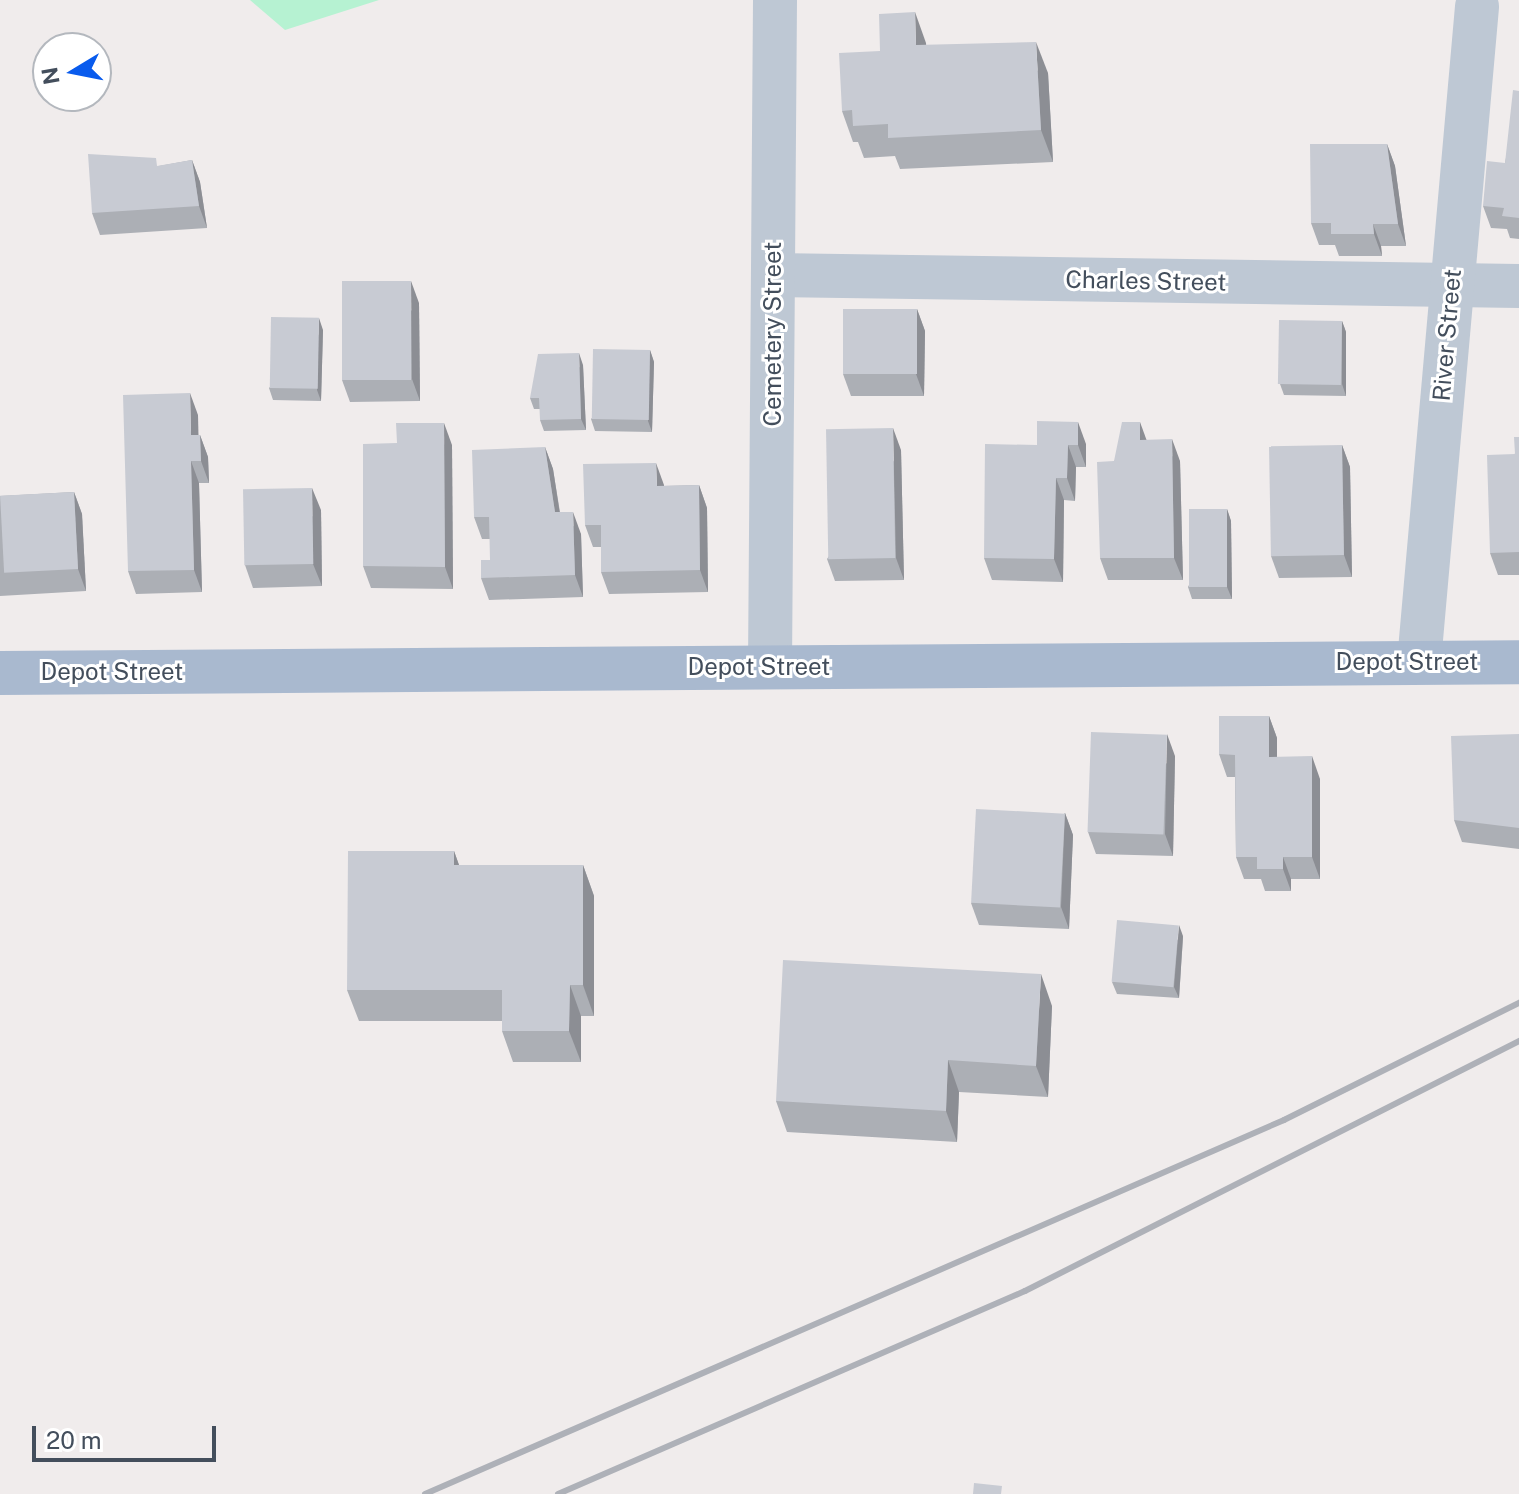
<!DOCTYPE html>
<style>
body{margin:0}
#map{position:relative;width:1519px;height:1494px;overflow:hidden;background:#f0ecec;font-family:"Public Sans",sans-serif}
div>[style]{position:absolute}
.green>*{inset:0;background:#b6f2d2}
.minor>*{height:44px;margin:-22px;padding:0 22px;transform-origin:22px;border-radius:22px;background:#bec8d4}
.major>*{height:44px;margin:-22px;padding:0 22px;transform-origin:22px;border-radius:22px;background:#a9b9cf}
.rail>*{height:6px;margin:-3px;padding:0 3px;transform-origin:3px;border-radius:3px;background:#aeb1b8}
.wall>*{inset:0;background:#acafb5}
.shaded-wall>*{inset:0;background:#8c8e94}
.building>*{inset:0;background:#c8cbd3;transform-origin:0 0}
span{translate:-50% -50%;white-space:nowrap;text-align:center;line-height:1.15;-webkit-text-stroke:6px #fff;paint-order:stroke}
.street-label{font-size:24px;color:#434e5c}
.north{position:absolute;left:32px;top:32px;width:80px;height:80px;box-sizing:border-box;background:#fff;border:2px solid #b4b8be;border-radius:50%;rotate:260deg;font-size:22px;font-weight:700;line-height:32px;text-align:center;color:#434e5c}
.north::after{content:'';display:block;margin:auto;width:28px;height:36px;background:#095bed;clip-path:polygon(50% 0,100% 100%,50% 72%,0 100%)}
.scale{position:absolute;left:32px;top:1426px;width:184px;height:36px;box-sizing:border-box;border:4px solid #434e5c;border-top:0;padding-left:10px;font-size:24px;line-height:28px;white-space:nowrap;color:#434e5c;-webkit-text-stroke:6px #fff;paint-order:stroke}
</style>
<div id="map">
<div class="green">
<i style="clip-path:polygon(250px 0,379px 0,285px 30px)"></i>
</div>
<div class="minor">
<i style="left:773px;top:275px;width:746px;rotate:0.84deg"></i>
<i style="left:1419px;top:662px;width:658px;rotate:-84.94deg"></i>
<i style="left:770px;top:667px;width:667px;rotate:-89.57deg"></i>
</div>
<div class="major">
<i style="left:0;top:673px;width:1519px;rotate:-0.41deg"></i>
</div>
<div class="rail">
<i style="left:425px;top:1494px;width:937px;rotate:-23.53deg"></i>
<i style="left:1284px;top:1120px;width:263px;rotate:-26.5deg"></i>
<i style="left:558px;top:1494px;width:509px;rotate:-23.49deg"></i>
<i style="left:1025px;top:1291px;width:554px;rotate:-26.84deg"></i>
</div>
<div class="wall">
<i style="clip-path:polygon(926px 45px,1048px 73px,1053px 162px,900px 169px,895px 156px,864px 158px,858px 142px,853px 142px,842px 111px,880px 51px)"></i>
<i style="clip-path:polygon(1519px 91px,1519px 239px,1510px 238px,1507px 229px,1491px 228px,1483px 206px,1505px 163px)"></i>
<i style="clip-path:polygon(1387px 144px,1395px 166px,1406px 246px,1381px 246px,1382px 256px,1339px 256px,1335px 245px,1319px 245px,1311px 223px)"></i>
<i style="clip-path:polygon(192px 160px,200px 182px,207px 228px,100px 235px,92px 213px,159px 166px)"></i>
<i style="clip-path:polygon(419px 303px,420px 401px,350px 402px,342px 380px)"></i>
<i style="clip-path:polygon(917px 309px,925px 331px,924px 396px,851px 396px,843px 374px)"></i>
<i style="clip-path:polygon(1342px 321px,1346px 332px,1346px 396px,1284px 395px,1280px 384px)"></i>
<i style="clip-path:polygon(323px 330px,321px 401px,273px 400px,269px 388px)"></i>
<i style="clip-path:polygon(650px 350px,654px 362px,652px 432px,595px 431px,591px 419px)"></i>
<i style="clip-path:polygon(583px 365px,586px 430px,544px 431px,540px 420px,540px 409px,534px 409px,530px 398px)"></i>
<i style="clip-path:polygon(198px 415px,198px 435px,200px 435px,208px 457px,209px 483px,199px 483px,202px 592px,136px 594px,128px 571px)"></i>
<i style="clip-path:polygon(1519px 437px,1519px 575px,1498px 575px,1490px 553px)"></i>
<i style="clip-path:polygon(1147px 440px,1180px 461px,1183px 580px,1108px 580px,1100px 558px,1114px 461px)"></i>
<i style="clip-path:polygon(397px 443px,452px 445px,453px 589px,371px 588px,363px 566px)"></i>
<i style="clip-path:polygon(1086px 444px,1086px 467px,1076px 467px,1075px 501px,1064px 500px,1063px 582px,992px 580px,984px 558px,1037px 445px)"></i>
<i style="clip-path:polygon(1342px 445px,1350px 467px,1352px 577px,1279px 578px,1271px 556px)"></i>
<i style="clip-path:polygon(545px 447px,553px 469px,560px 512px,581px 534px,583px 597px,489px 600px,481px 578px,490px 560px,490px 539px,482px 539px,474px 517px)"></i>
<i style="clip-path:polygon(901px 450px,904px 580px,835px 581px,827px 559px)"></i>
<i style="clip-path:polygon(699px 485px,707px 508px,708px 592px,609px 594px,601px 572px,601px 547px,593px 547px,585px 525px,664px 486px)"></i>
<i style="clip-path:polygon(74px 492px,82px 514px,86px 591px,0 596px,0 496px)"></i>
<i style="clip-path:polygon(1227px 509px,1231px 521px,1232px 599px,1192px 599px,1188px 587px)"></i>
<i style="clip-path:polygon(321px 510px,322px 586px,253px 588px,245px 565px)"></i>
<i style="clip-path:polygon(1269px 716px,1277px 738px,1277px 757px,1320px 779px,1320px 879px,1291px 879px,1291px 891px,1265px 891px,1261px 879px,1244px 879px,1236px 857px,1235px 777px,1227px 777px,1219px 754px)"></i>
<i style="clip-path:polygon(1519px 734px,1519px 849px,1462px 842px,1454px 820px)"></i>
<i style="clip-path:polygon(1175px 756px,1173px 856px,1096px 854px,1088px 832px)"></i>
<i style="clip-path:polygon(1065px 813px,1073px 835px,1069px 929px,979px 925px,971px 903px)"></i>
<i style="clip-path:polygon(454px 851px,459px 865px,583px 865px,594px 896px,594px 1016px,581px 1016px,581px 1062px,513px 1062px,502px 1031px,502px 1021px,359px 1021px,347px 990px)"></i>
<i style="clip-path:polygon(1183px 936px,1179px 998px,1117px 994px,1112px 982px)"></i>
<i style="clip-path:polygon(1052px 1006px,1048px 1097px,959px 1092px,957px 1142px,787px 1132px,776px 1101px)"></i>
</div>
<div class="shaded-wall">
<i style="clip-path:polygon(915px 12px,926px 43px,928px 76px,916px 45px)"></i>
<i style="clip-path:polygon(1036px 42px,1048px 73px,1053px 162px,1041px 130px)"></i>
<i style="clip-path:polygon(1387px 144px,1395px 166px,1406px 246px,1398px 224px)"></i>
<i style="clip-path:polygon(192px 160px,200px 182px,207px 228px,199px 206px)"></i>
<i style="clip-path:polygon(1373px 224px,1381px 246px,1382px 256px,1374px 234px)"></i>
<i style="clip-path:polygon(411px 281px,419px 303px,420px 401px,412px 379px)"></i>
<i style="clip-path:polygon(917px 309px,925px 331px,924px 396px,916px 374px)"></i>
<i style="clip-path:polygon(319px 318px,323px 330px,321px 401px,317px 390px)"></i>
<i style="clip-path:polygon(1342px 321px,1346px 332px,1346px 396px,1342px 384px)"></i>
<i style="clip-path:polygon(650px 350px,654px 362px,652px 432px,648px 421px)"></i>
<i style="clip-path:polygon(579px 353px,583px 365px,586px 430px,581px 419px)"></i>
<i style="clip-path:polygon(190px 393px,198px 415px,199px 457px,191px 435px)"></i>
<i style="clip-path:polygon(1078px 422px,1086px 444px,1086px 467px,1078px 445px)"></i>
<i style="clip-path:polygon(1140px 422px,1148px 444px,1140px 440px)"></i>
<i style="clip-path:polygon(444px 423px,452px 445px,453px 589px,445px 567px)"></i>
<i style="clip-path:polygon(893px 428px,901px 450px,904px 580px,896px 558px)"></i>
<i style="clip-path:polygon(200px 435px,208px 457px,209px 483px,201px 461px)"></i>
<i style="clip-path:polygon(1172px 439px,1180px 461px,1183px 580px,1174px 558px)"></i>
<i style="clip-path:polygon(1068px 445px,1076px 467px,1075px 501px,1067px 478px)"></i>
<i style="clip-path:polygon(1342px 445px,1350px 467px,1352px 577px,1344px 555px)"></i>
<i style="clip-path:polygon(545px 447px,553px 469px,563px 534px,555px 512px)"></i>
<i style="clip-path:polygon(191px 461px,199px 483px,202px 592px,194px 570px)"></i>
<i style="clip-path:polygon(656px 463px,664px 485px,665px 508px,657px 486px)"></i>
<i style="clip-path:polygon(1056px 478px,1064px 500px,1063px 582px,1054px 559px)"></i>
<i style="clip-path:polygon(699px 485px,707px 508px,708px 592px,700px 570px)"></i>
<i style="clip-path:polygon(312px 488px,321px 510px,322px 586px,313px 564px)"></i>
<i style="clip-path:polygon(74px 492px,82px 514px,86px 591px,78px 569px)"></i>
<i style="clip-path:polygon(1227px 509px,1231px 521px,1232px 599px,1227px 587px)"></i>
<i style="clip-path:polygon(573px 512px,581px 534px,583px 597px,575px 575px)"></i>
<i style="clip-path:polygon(1269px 716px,1277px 738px,1277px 779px,1269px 757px)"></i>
<i style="clip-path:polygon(1167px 734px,1175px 756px,1173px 856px,1165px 834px)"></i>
<i style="clip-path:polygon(1312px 756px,1320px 779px,1320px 879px,1312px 857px)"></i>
<i style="clip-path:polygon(1065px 813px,1073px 835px,1069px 929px,1061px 907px)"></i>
<i style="clip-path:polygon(454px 851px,465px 882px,454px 865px)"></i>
<i style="clip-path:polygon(1283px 857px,1291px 879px,1291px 891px,1283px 869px)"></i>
<i style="clip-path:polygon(583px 865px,594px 896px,594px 1016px,583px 985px)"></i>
<i style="clip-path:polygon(1179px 925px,1183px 936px,1179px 998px,1174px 987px)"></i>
<i style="clip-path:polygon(1041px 974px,1052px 1006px,1048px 1097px,1036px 1066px)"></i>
<i style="clip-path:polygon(570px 985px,581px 1016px,581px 1062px,569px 1031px)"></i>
<i style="clip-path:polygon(948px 1060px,959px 1092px,957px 1142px,946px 1111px)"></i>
</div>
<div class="building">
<i style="clip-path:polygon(915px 12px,916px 45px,1036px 42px,1041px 130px,888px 138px,888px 124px,853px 126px,852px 110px,842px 111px,839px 53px,880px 51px,879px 14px)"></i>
<i style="clip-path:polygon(1513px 90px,1519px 91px,1519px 218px,1502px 216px,1504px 208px,1483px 206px,1487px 161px,1505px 163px)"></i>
<i style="clip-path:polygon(1310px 144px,1387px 144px,1398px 224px,1373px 224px,1374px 234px,1331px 234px,1331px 223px,1311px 223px)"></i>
<i style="clip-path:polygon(88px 154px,156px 158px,157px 166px,192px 160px,199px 206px,92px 213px)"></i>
<i style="left:342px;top:281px;width:69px;height:99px"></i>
<i style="left:843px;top:309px;width:74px;height:65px"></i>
<i style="left:271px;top:317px;width:48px;height:71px;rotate:1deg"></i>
<i style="left:1279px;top:320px;width:63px;height:64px;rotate:1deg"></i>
<i style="left:593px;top:349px;width:57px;height:70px;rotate:1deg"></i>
<i style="clip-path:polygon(579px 353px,581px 419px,540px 420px,539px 398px,530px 398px,538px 354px)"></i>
<i style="clip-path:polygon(190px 393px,191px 435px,200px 435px,201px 461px,191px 461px,194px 570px,128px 571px,123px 395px)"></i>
<i style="clip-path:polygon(1037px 421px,1078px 422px,1078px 445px,1068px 445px,1067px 478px,1056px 478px,1054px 559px,984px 558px,985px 444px,1037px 445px)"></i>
<i style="clip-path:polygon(1122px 422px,1140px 422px,1140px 440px,1172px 439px,1174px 558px,1100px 558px,1097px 462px,1114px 461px)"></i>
<i style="clip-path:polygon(396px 423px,444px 423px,445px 567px,363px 566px,363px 444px,397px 443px)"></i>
<i style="left:893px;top:428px;width:130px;height:67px;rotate:89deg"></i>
<i style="clip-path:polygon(1514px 437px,1519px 437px,1519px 552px,1490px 553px,1487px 455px,1515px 454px)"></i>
<i style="left:1342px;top:445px;width:110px;height:73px;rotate:89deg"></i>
<i style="clip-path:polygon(545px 447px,555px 512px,573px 512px,575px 575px,481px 578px,481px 560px,490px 560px,489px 517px,474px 517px,472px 450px)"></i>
<i style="clip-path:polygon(656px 463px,657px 486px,699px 485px,700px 570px,601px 572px,601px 525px,585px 525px,583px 464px)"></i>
<i style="left:312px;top:488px;width:76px;height:69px;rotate:89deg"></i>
<i style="left:74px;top:492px;width:77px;height:74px;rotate:87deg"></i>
<i style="left:1227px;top:509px;width:78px;height:38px;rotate:90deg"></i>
<i style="clip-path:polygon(1219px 716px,1269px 716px,1269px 757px,1312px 756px,1312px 857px,1283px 857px,1283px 869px,1257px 869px,1257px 857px,1236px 857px,1235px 755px,1219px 754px)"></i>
<i style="left:1091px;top:732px;width:76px;height:100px;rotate:2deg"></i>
<i style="clip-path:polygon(1519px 734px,1519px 828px,1454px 820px,1451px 736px)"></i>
<i style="left:976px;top:809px;width:89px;height:94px;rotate:3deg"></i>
<i style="clip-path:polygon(348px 851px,454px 851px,454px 865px,583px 865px,583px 985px,570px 985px,569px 1031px,502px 1031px,502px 990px,347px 990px)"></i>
<i style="left:1117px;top:920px;width:62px;height:62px;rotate:5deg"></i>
<i style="clip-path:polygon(783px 960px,1041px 974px,1036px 1066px,948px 1060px,946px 1111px,776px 1101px)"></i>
<i style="clip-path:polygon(974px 1483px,1002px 1486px,1001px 1494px,973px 1494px)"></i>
</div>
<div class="street-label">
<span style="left:1146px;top:281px;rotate:1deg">Charles Street</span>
<span style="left:773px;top:334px;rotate:-90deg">Cemetery Street</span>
<span style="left:1447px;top:335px;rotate:-85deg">River Street</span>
<span style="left:1407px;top:662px">Depot Street</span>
<span style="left:759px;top:667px">Depot Street</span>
<span style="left:112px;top:672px">Depot Street</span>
</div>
<div class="north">N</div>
<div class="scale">20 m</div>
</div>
